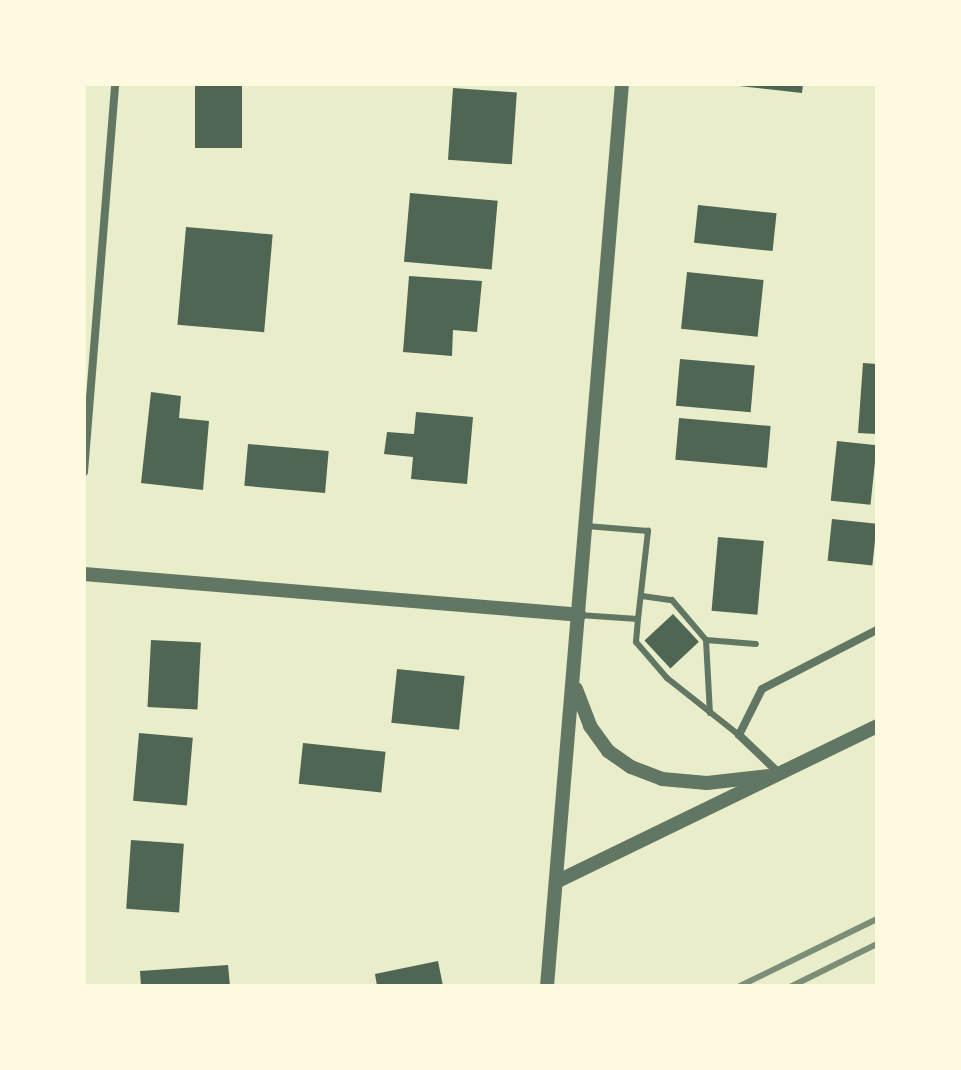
<!DOCTYPE html>
<style>
body{margin:0}
#map{position:relative;width:961px;height:1070px;overflow:hidden;background:#e9edc9;font-family:"PT Sans",sans-serif}
div>[style]{position:absolute}
.building>*{inset:0;background:#4f6655;transform-origin:0 0}
.service>*{height:6px;margin:-3px;padding:0 3px;transform-origin:3px;border-radius:3px;background:#617663}
.minor>*{height:8px;margin:-4px;padding:0 4px;transform-origin:4px;border-radius:4px;background:#617663}
.tertiary>*{height:14px;margin:-7px;padding:0 7px;transform-origin:7px;border-radius:7px;background:#617663}
.rail>*{height:6px;margin:-3px;padding:0 3px;transform-origin:3px;border-radius:3px;background:#7c8e77}
span{translate:-50% -50%;white-space:nowrap;text-align:center;line-height:1.15;-webkit-text-stroke:7px #fefae0;paint-order:stroke}
.frame{position:absolute;inset:0;border:86px solid #fefae0;pointer-events:none}
</style>
<div id="map">
<div class="building">
<i style="left:195px;top:84px;width:47px;height:64px"></i>
<i style="clip-path:polygon(721px 84px,803px 84px,802px 93px)"></i>
<i style="left:453px;top:88px;width:64px;height:72px;rotate:4deg"></i>
<i style="left:410px;top:193px;width:88px;height:69px;rotate:5deg"></i>
<i style="left:698px;top:205px;width:79px;height:38px;rotate:6deg"></i>
<i style="left:186px;top:227px;width:87px;height:98px;rotate:5deg"></i>
<i style="left:687px;top:272px;width:77px;height:57px;rotate:6deg"></i>
<i style="clip-path:polygon(409px 276px,482px 281px,477px 332px,453px 330px,452px 356px,403px 352px)"></i>
<i style="left:680px;top:359px;width:75px;height:47px;rotate:5deg"></i>
<i style="clip-path:polygon(863px 363px,877px 364px,877px 434px,858px 433px)"></i>
<i style="clip-path:polygon(151px 392px,181px 396px,179px 418px,209px 421px,203px 490px,141px 483px)"></i>
<i style="clip-path:polygon(416px 412px,473px 417px,467px 484px,411px 479px,413px 457px,384px 454px,387px 432px,414px 434px)"></i>
<i style="left:679px;top:418px;width:92px;height:42px;rotate:5deg"></i>
<i style="left:837px;top:441px;width:40px;height:60px;rotate:6deg"></i>
<i style="left:248px;top:444px;width:81px;height:42px;rotate:5deg"></i>
<i style="left:832px;top:519px;width:45px;height:42px;rotate:6deg"></i>
<i style="left:718px;top:537px;width:46px;height:74px;rotate:5deg"></i>
<i style="left:673px;top:614px;width:38px;height:39px;rotate:47deg"></i>
<i style="left:151px;top:640px;width:50px;height:67px;rotate:3deg"></i>
<i style="left:397px;top:669px;width:68px;height:54px;rotate:6deg"></i>
<i style="left:139px;top:733px;width:54px;height:68px;rotate:5deg"></i>
<i style="left:303px;top:743px;width:83px;height:41px;rotate:6deg"></i>
<i style="left:131px;top:840px;width:53px;height:69px;rotate:4deg"></i>
<i style="clip-path:polygon(438px 961px,443px 986px,377px 986px,375px 974px)"></i>
<i style="clip-path:polygon(228px 965px,230px 986px,141px 986px,140px 971px)"></i>
</div>
<div class="service">
<i style="left:642px;top:596px;width:30px;rotate:8deg"></i>
<i style="left:672px;top:600px;width:52px;rotate:49.6deg"></i>
<i style="left:706px;top:640px;width:73px;rotate:86.9deg"></i>
<i style="left:579px;top:615px;width:59px;rotate:3.9deg"></i>
<i style="left:638px;top:619px;width:89px;rotate:-83.5deg"></i>
<i style="left:648px;top:531px;width:62px;rotate:-175.4deg"></i>
<i style="left:638px;top:619px;width:23px;rotate:95deg"></i>
<i style="left:636px;top:642px;width:48px;rotate:49.3deg"></i>
<i style="left:667px;top:678px;width:92px;rotate:38.4deg"></i>
<i style="left:706px;top:640px;width:50px;rotate:4.6deg"></i>
</div>
<div class="minor">
<i style="left:84px;top:472px;width:389px;rotate:-85.4deg"></i>
<i style="left:780px;top:774px;width:57px;rotate:-136.4deg"></i>
<i style="left:739px;top:735px;width:51px;rotate:-63.4deg"></i>
<i style="left:762px;top:689px;width:129px;rotate:-27.2deg"></i>
</div>
<div class="tertiary">
<i style="left:84px;top:574px;width:497px;rotate:4.7deg"></i>
<i style="left:576px;top:689px;width:40px;rotate:69deg"></i>
<i style="left:590px;top:726px;width:31px;rotate:54deg"></i>
<i style="left:608px;top:751px;width:28px;rotate:35deg"></i>
<i style="left:631px;top:767px;width:33px;rotate:21deg"></i>
<i style="left:662px;top:779px;width:45px;rotate:5.1deg"></i>
<i style="left:707px;top:783px;width:61px;rotate:-6.5deg"></i>
<i style="left:558px;top:881px;width:355px;rotate:-25.9deg"></i>
<i style="left:547px;top:986px;width:905px;rotate:-85.25deg"></i>
</div>
<div class="rail">
<i style="left:740px;top:986px;width:153px;rotate:-26.1deg"></i>
<i style="left:792px;top:986px;width:95px;rotate:-26.3deg"></i>
</div>
<div class="frame"></div>
</div>
